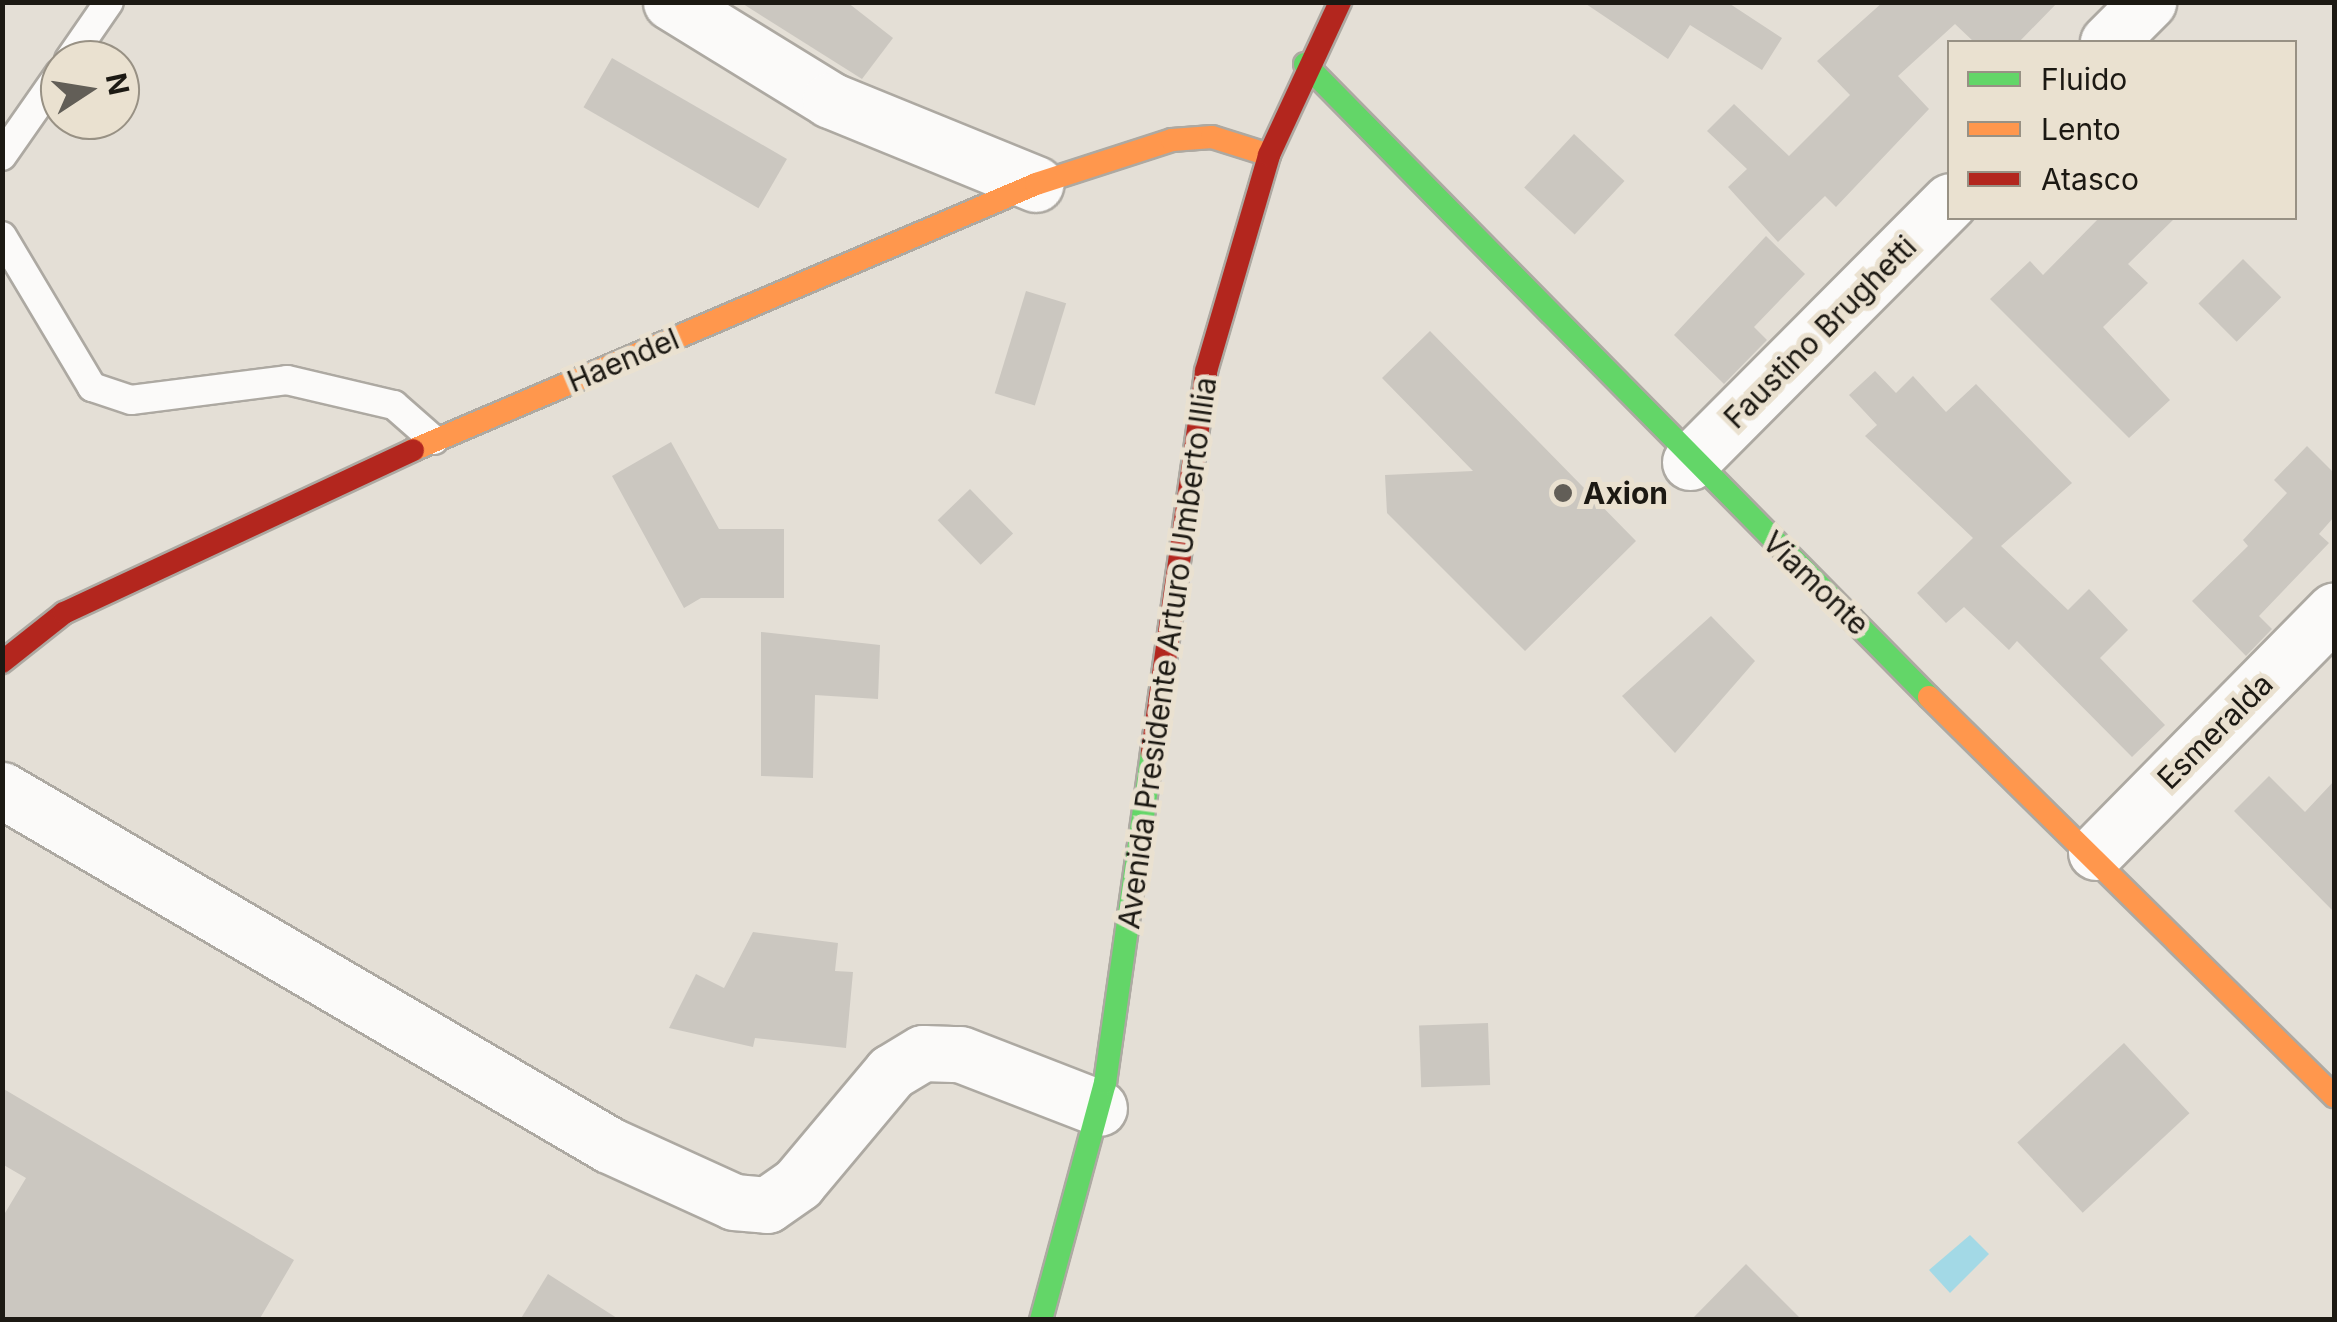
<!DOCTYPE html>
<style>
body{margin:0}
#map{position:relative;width:2337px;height:1322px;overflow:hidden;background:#e4dfd6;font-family:Inter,sans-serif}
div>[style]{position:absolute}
.water>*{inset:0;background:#a3d9e6}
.building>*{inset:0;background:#cbc7c0;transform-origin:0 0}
.roads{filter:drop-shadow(2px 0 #ada9a2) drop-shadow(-2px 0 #ada9a2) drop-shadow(0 2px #ada9a2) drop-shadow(0 -2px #ada9a2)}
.lane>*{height:28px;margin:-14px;padding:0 14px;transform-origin:14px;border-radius:14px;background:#fbfaf9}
.street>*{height:55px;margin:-27.5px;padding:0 27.5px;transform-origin:27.5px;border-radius:27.5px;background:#fbfaf9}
.fast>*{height:22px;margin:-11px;padding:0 11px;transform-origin:11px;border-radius:11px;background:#63d668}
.slow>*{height:22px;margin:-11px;padding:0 11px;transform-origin:11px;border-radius:11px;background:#ff974d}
.jam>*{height:22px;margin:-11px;padding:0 11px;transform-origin:11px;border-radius:11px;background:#b3261e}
.dots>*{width:28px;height:28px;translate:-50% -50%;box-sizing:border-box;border:5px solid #eae1d0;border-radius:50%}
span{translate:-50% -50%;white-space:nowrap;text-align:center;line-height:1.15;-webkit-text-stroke:10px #eae1d0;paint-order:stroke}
.street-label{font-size:30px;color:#1c1913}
.poi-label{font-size:30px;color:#1c1913;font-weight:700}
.left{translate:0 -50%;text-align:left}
.frame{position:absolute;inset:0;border:5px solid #1c1913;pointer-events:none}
.legend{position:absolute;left:1947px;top:40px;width:350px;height:180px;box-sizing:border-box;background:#eae1d0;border:2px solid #989184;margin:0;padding:12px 18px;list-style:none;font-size:30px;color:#1c1913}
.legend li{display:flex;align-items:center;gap:20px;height:50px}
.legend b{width:50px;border:2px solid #989184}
.north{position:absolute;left:40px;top:40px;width:100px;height:100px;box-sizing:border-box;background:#eae1d0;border:2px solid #989184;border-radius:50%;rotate:78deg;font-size:28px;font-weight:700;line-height:40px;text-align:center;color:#1c1913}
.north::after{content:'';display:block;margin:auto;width:35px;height:45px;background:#625e57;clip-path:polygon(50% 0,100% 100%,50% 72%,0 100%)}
</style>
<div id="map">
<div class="water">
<i style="clip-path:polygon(1970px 1235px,1989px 1254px,1950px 1293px,1929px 1270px)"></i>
</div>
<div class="building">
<i style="clip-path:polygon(740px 2px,847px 2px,893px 38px,862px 79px)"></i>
<i style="clip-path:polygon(1583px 2px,1727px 2px,1782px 38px,1762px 70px,1690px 25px,1668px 59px)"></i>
<i style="clip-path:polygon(1883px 2px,2058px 2px,2019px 42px,1974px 42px,1955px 24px,1898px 76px,1929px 109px,1836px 207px,1825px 196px,1778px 242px,1728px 187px,1747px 169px,1707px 131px,1734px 104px,1789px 156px,1850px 95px,1817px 61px)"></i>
<i style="left:612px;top:58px;width:202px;height:57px;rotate:30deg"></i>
<i style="left:1574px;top:134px;width:69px;height:73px;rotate:43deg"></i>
<i style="clip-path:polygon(2099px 218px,2175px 218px,2128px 264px,2148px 283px,2103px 327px,2170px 400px,2129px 438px,1990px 299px,2030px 261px,2043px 275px)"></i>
<i style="clip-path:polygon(1766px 236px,1805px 274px,1754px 327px,1767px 340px,1724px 384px,1674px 335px)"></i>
<i style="left:2243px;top:259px;width:54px;height:63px;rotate:45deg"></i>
<i style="left:1026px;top:291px;width:42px;height:107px;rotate:17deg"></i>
<i style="clip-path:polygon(1430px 331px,1636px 541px,1525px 651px,1387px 513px,1385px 475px,1473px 471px,1382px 378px)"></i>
<i style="clip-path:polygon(1875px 371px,1896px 393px,1913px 376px,1946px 412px,1976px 384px,2072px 483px,2001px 546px,2068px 610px,2089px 589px,2128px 630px,2100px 658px,2165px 725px,2132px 757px,2017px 641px,2009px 650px,1964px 607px,1946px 623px,1917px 593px,1973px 538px,1865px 436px,1877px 425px,1849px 395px)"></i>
<i style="clip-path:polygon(671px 442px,719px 529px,784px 529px,784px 598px,701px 598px,684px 608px,612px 476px)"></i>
<i style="clip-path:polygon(2307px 446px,2334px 473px,2334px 517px,2319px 534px,2329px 543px,2259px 616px,2272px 629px,2246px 656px,2192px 601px,2248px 546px,2243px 540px,2287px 493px,2274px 480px)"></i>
<i style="left:970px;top:489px;width:62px;height:45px;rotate:46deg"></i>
<i style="clip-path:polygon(1711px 616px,1755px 661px,1675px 753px,1622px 696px)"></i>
<i style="clip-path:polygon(761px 632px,880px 645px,878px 699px,815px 695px,813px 778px,761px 776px)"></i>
<i style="clip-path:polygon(2269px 776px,2305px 812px,2334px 781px,2334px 912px,2234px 811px)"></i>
<i style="clip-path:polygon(753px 932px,838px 943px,835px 971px,853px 972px,846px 1048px,755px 1038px,753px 1047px,669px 1028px,696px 974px,724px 988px)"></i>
<i style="left:1488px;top:1023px;width:62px;height:69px;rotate:88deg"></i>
<i style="left:2124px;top:1043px;width:96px;height:146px;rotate:47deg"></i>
<i style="clip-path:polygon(2px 1088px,294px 1260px,259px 1320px,2px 1320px,2px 1218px,26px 1178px,2px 1164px)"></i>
<i style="clip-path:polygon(1746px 1264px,1802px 1320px,1691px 1320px)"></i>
<i style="clip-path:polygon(548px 1274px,620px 1320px,520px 1320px)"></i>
</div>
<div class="roads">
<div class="lane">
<i style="left:69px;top:60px;width:70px;rotate:-55.4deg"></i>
<i style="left:2px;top:156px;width:101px;rotate:-55.1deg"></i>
<i style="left:2px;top:236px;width:176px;rotate:59.2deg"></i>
<i style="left:92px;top:387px;width:41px;rotate:18.4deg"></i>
<i style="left:131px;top:400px;width:157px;rotate:-7.3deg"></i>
<i style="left:287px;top:380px;width:110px;rotate:13.2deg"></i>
<i style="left:394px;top:405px;width:53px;rotate:41.2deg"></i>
</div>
<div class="street">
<i style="left:671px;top:2px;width:187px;rotate:31.6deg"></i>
<i style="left:830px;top:100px;width:222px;rotate:22.2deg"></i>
<i style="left:2108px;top:42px;width:57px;rotate:-45deg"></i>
<i style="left:1690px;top:462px;width:368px;rotate:-45.1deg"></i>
<i style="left:2px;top:790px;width:703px;rotate:30.32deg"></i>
<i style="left:609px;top:1145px;width:137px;rotate:24.5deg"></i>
<i style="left:734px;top:1202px;width:33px;rotate:5deg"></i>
<i style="left:767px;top:1205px;width:38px;rotate:-35deg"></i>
<i style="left:798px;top:1183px;width:145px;rotate:-50deg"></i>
<i style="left:891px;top:1072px;width:37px;rotate:-31deg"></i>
<i style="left:923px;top:1053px;width:37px;rotate:2deg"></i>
<i style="left:960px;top:1054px;width:149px;rotate:21.2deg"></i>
<i style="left:2096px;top:852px;width:339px;rotate:-45.4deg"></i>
</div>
<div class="fast">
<i style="left:1305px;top:64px;width:889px;rotate:45.41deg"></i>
<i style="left:1041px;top:1320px;width:245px;rotate:-74.9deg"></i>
<i style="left:1105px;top:1083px;width:334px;rotate:-81.9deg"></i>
</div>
<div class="slow">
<i style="left:413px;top:450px;width:677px;rotate:-23.12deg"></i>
<i style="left:1036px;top:184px;width:143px;rotate:-17.9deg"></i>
<i style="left:1172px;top:140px;width:40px;rotate:-4.3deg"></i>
<i style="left:1212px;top:137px;width:60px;rotate:17.5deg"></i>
<i style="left:1929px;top:697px;width:569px;rotate:44.57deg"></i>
</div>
<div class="jam">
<i style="left:2px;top:662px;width:79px;rotate:-38.3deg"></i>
<i style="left:64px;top:613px;width:385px;rotate:-25deg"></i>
<i style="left:1152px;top:752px;width:385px;rotate:-81.9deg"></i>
<i style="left:1206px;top:371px;width:225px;rotate:-73.7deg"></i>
<i style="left:1269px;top:155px;width:169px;rotate:-65.1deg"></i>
</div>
</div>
<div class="dots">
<i style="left:1563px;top:493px;background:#625e57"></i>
</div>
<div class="street-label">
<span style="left:1820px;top:332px;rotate:-45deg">Faustino Brughetti</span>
<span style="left:623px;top:360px;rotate:-23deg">Haendel</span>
<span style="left:1816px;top:583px;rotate:44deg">Viamonte</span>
<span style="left:1167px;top:653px;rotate:-82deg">Avenida Presidente Arturo Umberto Illia</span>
<span style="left:2215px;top:731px;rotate:-45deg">Esmeralda</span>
</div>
<div class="poi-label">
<span class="left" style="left:1583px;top:493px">Axion</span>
</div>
<div class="frame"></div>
<ul class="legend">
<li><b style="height:12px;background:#63d668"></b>Fluido</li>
<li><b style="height:12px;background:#ff974d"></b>Lento</li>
<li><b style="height:12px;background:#b3261e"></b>Atasco</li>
</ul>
<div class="north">N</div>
</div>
